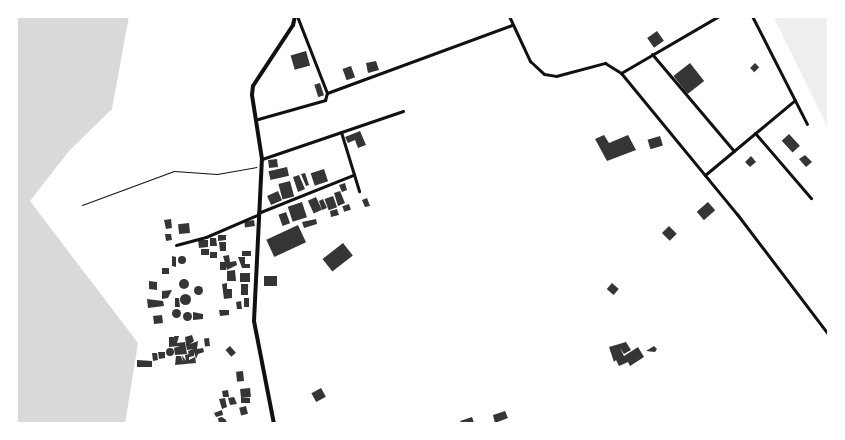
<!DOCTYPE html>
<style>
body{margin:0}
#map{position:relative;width:845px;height:440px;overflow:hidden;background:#fff;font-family:Inter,sans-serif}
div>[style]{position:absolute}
.green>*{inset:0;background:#eee}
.water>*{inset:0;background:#d9d9d9}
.building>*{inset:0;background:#353535;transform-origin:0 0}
.round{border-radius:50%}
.path>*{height:1px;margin:-0.5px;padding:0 0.5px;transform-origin:0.5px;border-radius:0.5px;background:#111}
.minor>*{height:3px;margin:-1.5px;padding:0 1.5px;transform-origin:1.5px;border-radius:1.5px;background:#111}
.tertiary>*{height:4px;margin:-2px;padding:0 2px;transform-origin:2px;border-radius:2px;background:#111}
span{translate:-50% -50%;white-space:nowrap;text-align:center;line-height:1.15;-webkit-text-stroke:4.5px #fff;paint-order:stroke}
.frame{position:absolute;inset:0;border:18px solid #fff;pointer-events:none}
</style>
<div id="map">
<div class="green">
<i style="clip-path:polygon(773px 16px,829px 16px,829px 130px)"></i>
</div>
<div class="water">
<i style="clip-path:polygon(16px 16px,129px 16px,112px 109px,69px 151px,30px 201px,138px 343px,125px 424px,16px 424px)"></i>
</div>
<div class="building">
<i style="left:657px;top:31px;width:12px;height:12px;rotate:55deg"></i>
<i style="left:306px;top:51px;width:15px;height:16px;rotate:74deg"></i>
<i style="clip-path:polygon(376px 61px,379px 70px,368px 73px,366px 63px)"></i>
<i style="left:690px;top:63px;width:23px;height:21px;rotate:52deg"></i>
<i style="left:755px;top:63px;width:6px;height:7px;rotate:45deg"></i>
<i style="left:351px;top:66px;width:12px;height:9px;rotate:70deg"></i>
<i style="left:320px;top:83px;width:13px;height:6px;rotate:72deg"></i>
<i style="clip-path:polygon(360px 131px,366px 145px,358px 148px,355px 140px,348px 143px,345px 137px)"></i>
<i style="left:789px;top:134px;width:16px;height:10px;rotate:47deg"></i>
<i style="clip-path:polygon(604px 135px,609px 143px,628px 135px,636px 150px,607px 161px,595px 139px)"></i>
<i style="left:660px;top:136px;width:10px;height:13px;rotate:73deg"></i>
<i style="clip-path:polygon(805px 155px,812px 162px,806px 167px,799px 159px)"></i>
<i style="clip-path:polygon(751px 156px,756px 162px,750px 167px,745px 162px)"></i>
<i style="left:277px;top:159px;width:8px;height:9px;rotate:83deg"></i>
<i style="left:287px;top:167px;width:9px;height:19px;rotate:77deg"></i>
<i style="left:324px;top:169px;width:13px;height:14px;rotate:72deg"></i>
<i style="clip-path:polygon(305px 173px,309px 185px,306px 186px,301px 174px)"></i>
<i style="clip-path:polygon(299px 175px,305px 189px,298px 192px,293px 177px)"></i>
<i style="left:290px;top:181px;width:16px;height:12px;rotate:75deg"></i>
<i style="clip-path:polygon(345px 183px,347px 190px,342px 192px,339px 185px)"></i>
<i style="left:278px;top:191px;width:10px;height:12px;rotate:66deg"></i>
<i style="clip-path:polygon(340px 191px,345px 203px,338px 206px,334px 193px)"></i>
<i style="left:333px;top:196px;width:12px;height:9px;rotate:70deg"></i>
<i style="left:316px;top:197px;width:14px;height:9px;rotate:65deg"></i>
<i style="clip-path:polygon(367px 198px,370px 206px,365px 207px,362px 200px)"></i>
<i style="clip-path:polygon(323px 199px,327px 208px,322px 210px,319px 201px)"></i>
<i style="left:302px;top:202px;width:16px;height:15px;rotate:72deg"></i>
<i style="left:708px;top:202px;width:11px;height:15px;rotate:49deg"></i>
<i style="left:349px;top:204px;width:6px;height:7px;rotate:72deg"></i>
<i style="clip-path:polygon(337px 209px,339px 215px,331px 217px,330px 211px)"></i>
<i style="left:286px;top:212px;width:12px;height:8px;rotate:70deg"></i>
<i style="clip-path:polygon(171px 219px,172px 228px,166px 229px,164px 220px)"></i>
<i style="clip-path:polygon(316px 219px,317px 224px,304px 228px,302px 222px)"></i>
<i style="left:254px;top:220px;width:6px;height:10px;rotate:81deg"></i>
<i style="left:189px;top:223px;width:10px;height:11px;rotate:84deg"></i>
<i style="left:298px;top:225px;width:19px;height:35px;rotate:65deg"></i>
<i style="left:669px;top:226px;width:11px;height:10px;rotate:45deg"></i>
<i style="clip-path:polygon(165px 234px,171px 234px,172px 240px,166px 241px)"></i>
<i style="clip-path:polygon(218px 235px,226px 235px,226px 240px,218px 241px)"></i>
<i style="clip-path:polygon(210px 238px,216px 238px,217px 246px,210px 246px)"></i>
<i style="clip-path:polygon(198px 240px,208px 240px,208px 247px,199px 248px)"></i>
<i style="clip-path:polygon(219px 242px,226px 242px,226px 251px,220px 251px)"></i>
<i style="left:343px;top:243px;width:16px;height:26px;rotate:52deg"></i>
<i style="left:201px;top:249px;width:8px;height:6px"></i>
<i style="left:242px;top:251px;width:9px;height:5px"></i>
<i style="left:210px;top:252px;width:7px;height:6px"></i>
<i style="clip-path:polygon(229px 255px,230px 262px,236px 261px,237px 265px,227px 270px,223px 256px)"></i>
<i class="round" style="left:178px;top:256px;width:8px;height:8px"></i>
<i style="clip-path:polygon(172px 256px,176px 257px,176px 267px,172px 266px)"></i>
<i style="clip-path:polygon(238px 257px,245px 257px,245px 264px,250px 264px,250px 268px,242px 268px)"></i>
<i style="left:226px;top:262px;width:8px;height:6px;rotate:90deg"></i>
<i style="left:162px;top:268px;width:7px;height:6px"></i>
<i style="clip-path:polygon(235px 270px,236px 281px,227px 281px,227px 271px)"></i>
<i style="left:250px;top:273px;width:9px;height:10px;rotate:90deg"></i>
<i style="left:277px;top:276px;width:10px;height:13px;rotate:90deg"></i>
<i class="round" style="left:179px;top:279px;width:10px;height:10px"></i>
<i style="clip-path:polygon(149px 281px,157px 282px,157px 290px,149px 289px)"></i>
<i style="clip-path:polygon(227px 283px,227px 289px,232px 289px,232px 298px,224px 299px,222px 284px)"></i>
<i style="left:612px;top:283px;width:9px;height:8px;rotate:41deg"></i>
<i style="left:241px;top:284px;width:7px;height:11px"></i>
<i class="round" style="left:193.5px;top:285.5px;width:9px;height:9px"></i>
<i style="clip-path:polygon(172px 290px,168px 298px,162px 299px,162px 291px)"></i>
<i class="round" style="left:179.5px;top:293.5px;width:11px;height:11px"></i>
<i style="clip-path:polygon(175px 298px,179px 298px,180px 307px,175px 307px)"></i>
<i style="left:244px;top:298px;width:5px;height:9px"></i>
<i style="clip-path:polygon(147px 299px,163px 301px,164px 306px,148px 308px)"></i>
<i style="clip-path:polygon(241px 301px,242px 309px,237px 309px,236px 302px)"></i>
<i class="round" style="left:171.5px;top:308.5px;width:9px;height:9px"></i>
<i style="clip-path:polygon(219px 310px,229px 310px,229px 315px,220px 316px)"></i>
<i class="round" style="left:182.5px;top:311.5px;width:9px;height:9px"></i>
<i style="clip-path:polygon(193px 312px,203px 314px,203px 319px,193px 320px)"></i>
<i style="left:162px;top:315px;width:8px;height:9px;rotate:83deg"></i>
<i style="clip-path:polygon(192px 335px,194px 341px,190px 344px,198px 341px,197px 349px,203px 348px,204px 352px,198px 354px,196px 359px,194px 352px,194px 356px,189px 357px,188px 351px,194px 349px,187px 350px,186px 345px,185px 337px)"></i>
<i style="clip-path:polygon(174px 336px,179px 336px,177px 343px,185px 342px,187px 354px,175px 355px,174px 348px,180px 346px,169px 347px,169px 337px,174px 337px,175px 342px)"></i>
<i style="left:209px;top:338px;width:8px;height:5px;rotate:83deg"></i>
<i style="clip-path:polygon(626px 342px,631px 350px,624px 354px,620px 348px,624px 356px,638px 347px,644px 357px,630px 366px,628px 362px,619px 366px,616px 360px,614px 362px,609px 347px)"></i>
<i style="left:230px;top:346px;width:9px;height:6px;rotate:49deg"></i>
<i style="clip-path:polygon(654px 346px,657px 349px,655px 352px,646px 351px)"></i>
<i class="round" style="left:166px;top:348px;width:8px;height:8px"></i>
<i style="clip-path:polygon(158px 352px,165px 352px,165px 358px,159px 359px)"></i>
<i style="clip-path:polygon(152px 353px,157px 353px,158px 360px,153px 361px)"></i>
<i style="clip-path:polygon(189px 354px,189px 360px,195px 357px,196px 363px,175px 365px,176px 356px,181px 356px,183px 362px,182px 355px,186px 361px,185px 355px)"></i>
<i style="clip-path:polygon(137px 360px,152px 361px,152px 367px,137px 367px)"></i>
<i style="left:243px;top:371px;width:10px;height:7px;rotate:84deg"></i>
<i style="left:250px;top:388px;width:9px;height:10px;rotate:84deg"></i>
<i style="left:321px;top:388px;width:10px;height:11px;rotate:61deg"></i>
<i style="clip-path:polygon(228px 390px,229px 397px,223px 397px,222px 391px)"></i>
<i style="clip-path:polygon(234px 397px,237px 404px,230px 405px,228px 398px)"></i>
<i style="clip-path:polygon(225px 398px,227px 407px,222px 409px,219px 399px)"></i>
<i style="left:250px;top:398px;width:5px;height:9px;rotate:90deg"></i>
<i style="left:246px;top:406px;width:8px;height:7px;rotate:76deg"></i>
<i style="clip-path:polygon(222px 410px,223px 415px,216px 417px,214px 413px)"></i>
<i style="clip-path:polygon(505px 411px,508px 418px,495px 423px,493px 415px)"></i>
<i style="clip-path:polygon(222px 417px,226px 420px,227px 424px,219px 424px,218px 418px)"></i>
<i style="clip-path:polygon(472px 417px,474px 423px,462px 424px,460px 421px)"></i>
</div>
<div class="path">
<i style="left:82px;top:205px;width:98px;rotate:-20.3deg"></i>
<i style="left:174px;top:171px;width:43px;rotate:4deg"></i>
<i style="left:217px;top:174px;width:40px;rotate:-10deg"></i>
</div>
<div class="minor">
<i style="left:509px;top:16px;width:50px;rotate:65deg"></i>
<i style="left:530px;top:61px;width:19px;rotate:43deg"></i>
<i style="left:544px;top:74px;width:12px;rotate:9deg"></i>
<i style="left:556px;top:76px;width:51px;rotate:-14.9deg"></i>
<i style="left:605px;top:63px;width:19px;rotate:32deg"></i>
<i style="left:621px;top:73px;width:183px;rotate:50.6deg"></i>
<i style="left:737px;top:214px;width:152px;rotate:52.8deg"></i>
<i style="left:752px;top:16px;width:121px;rotate:63deg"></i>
<i style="left:652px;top:54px;width:127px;rotate:49.8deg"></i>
<i style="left:621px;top:73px;width:113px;rotate:-30.2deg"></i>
<i style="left:327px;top:93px;width:197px;rotate:-20.2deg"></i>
<i style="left:258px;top:119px;width:70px;rotate:-15.8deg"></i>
<i style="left:325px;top:100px;width:7px;rotate:-74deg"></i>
<i style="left:327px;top:93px;width:83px;rotate:-111.3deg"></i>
<i style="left:341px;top:132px;width:62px;rotate:73deg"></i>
<i style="left:755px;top:133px;width:86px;rotate:49.3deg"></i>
<i style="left:262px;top:159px;width:149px;rotate:-18.8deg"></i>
<i style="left:705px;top:175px;width:117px;rotate:-39.8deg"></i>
<i style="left:258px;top:213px;width:102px;rotate:-21.8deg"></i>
<i style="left:176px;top:245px;width:31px;rotate:-15deg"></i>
<i style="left:206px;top:237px;width:56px;rotate:-23.3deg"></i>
</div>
<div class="tertiary">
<i style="left:274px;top:424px;width:105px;rotate:-101deg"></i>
<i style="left:254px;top:321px;width:162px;rotate:-87.2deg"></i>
<i style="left:262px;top:159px;width:65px;rotate:-98.9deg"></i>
<i style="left:252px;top:95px;width:9px;rotate:-84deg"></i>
<i style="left:253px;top:86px;width:73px;rotate:-56.7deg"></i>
<i style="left:293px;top:25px;width:9px;rotate:-77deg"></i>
</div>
<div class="frame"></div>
</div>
